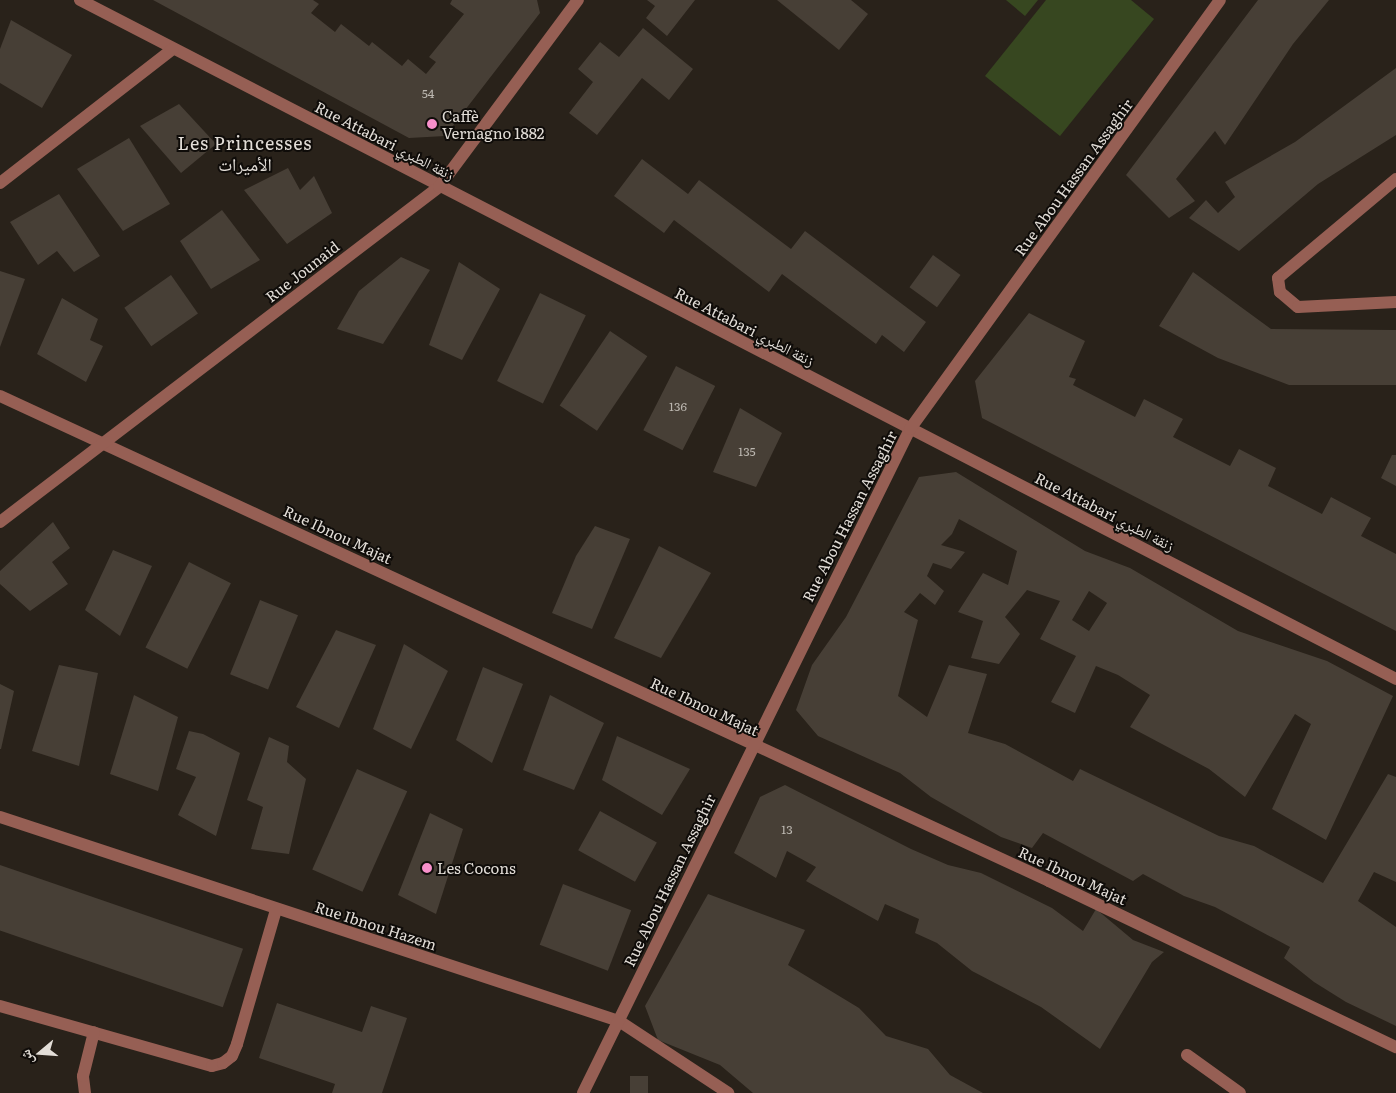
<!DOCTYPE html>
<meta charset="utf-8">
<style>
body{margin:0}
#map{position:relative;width:1396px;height:1093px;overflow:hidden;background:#29221a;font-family:Literata,"Noto Naskh Arabic",serif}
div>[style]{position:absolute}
.green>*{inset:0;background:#374720}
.building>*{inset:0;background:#473f36;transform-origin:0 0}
.minor>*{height:12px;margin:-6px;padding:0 6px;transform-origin:6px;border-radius:6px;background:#965f54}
.dots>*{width:14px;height:14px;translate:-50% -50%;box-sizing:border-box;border:2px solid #0f0c09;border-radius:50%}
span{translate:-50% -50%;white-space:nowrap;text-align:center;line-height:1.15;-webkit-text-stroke:4px #0f0c09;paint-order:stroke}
.number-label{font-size:12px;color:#bbb6af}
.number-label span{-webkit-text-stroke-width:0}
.poi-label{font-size:15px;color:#e2ddd7}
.left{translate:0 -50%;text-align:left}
.street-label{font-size:15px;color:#e2ddd7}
.quarter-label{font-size:18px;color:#e2ddd7;letter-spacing:1px}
.north{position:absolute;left:15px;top:1028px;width:50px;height:50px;-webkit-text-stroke:4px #0f0c09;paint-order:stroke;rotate:252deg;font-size:14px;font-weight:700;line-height:20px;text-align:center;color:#e2ddd7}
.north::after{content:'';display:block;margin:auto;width:18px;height:22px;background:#e2ddd7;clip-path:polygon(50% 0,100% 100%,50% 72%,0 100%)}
</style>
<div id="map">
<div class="green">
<i style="clip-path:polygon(1006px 0,1038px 0,1025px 16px)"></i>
<i style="clip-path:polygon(1046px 0,1131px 0,1154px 19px,1060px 136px,985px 76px)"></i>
</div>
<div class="building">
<i style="clip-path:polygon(153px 0,313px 0,319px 4px,311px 13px,335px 32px,341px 24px,369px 46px,372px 42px,402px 66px,408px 59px,426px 74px,436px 62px,429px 57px,464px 14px,450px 4px,452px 0,537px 0,540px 13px,445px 136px,409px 138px)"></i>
<i style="clip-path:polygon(647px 0,695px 0,667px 36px,646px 18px,655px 6px)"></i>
<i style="clip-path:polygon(777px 0,851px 0,868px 14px,839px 50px)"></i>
<i style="clip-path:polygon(1258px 0,1329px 0,1293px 44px,1225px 145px,1215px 131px,1176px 179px,1195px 201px,1169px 218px,1126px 175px)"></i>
<i style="clip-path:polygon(11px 20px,72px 55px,42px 108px,0 83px,0 49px)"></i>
<i style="clip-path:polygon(643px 28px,693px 69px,669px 100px,642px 78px,597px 135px,569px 113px,593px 82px,578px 69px,600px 42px,619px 57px)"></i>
<i style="clip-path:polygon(1396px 68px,1396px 135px,1318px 184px,1239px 251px,1189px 218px,1206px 200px,1218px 213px,1235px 197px,1225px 182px,1295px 142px)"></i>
<i style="clip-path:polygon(179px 104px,216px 144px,181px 173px,140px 126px)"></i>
<i style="clip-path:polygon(129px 138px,170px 204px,123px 231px,77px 169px)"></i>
<i style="clip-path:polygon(642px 159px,688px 194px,699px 180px,791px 249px,805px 231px,926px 322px,904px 352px,882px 335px,876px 344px,782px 274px,769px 292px,674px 220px,664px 233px,614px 196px)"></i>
<i style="clip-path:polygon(288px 168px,300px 190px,314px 176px,332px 213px,287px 244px,244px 190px)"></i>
<i style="clip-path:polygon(59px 194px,100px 256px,74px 272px,57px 251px,38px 265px,10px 222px)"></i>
<i style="clip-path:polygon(222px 210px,260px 260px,211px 289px,180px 241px)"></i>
<i style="left:933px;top:255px;width:34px;height:40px;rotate:36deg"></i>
<i style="clip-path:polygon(401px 257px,430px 270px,383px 344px,337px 329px,359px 291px)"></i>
<i style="clip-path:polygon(459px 262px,500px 289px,462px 360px,429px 345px)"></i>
<i style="clip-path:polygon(0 271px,25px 279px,0 347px)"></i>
<i style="clip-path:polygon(1193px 272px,1271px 329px,1396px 330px,1396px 385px,1289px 385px,1218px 358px,1159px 326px)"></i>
<i style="left:171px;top:275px;width:47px;height:57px;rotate:55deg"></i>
<i style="left:540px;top:293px;width:51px;height:98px;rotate:26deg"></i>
<i style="clip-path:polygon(62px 298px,98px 319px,90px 340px,103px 346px,86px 382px,37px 354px)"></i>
<i style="clip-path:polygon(1029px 313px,1085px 341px,1069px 377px,1076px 379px,1073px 385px,1135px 417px,1144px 399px,1183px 419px,1173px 437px,1230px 466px,1239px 449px,1276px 468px,1268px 486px,1322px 514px,1331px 497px,1371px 518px,1361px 536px,1396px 554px,1396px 631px,982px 418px,975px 381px)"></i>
<i style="left:610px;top:331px;width:45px;height:90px;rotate:34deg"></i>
<i style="left:676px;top:366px;width:44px;height:72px;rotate:27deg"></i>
<i style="clip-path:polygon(740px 408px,782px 433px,756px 487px,713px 472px)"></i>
<i style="clip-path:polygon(1392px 455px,1396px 455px,1396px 486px,1381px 478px)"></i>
<i style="clip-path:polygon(evenodd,956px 472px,1085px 551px,1130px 568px,1238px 631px,1327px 661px,1393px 696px,1326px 840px,1272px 809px,1311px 724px,1295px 714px,1245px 797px,1209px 769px,1130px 727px,1150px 695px,1118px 675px,1096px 666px,1075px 713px,1051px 702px,1076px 656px,1040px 639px,1060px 601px,1027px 590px,1005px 617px,1020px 634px,999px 664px,971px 658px,983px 621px,958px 612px,983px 573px,1008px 585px,1017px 551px,959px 519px,952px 534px,941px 545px,965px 552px,951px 569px,933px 563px,927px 576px,944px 591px,935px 605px,920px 593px,904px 612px,918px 620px,898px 696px,927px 717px,949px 665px,987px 674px,968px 733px,1005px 744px,1073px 781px,1080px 769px,1219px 836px,1254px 846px,1323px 883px,1388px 774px,1396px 777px,1396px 882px,1374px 872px,1358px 901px,1396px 927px,1396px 1026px,1346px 1002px,1314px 982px,1284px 958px,1290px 947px,1215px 907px,1184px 896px,1143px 874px,1133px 881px,1043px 833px,1032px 848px,1001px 837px,931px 797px,900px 773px,818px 736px,796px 710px,812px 665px,846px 617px,919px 477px,956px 472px,1089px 591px,1107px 603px,1089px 631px,1072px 620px,1089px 591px)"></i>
<i style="clip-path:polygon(53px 522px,70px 548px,52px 562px,68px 584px,30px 611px,0 584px,0 571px)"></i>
<i style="clip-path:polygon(595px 526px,630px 539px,592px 629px,552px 613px,576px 556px)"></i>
<i style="clip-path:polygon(659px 546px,711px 573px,661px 658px,614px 638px)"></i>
<i style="clip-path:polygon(113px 550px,152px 566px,120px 636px,85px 610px)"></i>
<i style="left:189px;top:562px;width:47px;height:96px;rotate:27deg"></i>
<i style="left:260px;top:600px;width:41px;height:80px;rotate:22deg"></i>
<i style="clip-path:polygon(336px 630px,376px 645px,339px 728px,296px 707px)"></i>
<i style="clip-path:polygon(404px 644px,448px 671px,411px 749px,373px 729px)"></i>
<i style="clip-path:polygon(59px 665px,98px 673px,79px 766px,32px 751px)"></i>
<i style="clip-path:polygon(483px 667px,523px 684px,492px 763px,456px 740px)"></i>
<i style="clip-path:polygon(0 684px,14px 691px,1px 749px,0 749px)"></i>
<i style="clip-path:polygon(134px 695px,178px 717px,158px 791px,110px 774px)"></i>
<i style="clip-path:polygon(550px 695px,604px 723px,574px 790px,523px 770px)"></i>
<i style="clip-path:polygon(189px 731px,203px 734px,240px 753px,216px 836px,178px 815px,196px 777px,176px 769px)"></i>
<i style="clip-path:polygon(617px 736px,690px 769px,662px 815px,602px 780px)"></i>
<i style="clip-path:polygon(269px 737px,289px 746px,287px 762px,306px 779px,289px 854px,251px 849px,263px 807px,247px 800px)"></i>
<i style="left:357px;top:769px;width:55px;height:110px;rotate:24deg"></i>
<i style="clip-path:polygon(785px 785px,911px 849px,948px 865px,981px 873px,1052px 908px,1083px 931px,1096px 909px,1133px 940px,1164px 952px,1152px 962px,1100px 1049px,1041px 1007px,972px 971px,937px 943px,915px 933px,919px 919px,885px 904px,878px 921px,806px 881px,816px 867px,787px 851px,776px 878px,734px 853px,760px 797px)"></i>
<i style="left:600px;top:811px;width:65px;height:45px;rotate:29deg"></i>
<i style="clip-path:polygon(430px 813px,463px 829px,436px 914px,398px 895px)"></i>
<i style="left:0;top:865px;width:257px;height:62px;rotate:19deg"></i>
<i style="left:563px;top:884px;width:73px;height:65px;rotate:21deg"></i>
<i style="clip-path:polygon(708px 894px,805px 930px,788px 965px,859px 1008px,886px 1036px,928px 1049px,950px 1075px,983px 1093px,753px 1093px,720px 1065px,658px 1040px,645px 1006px)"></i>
<i style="clip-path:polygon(277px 1003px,362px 1032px,371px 1006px,407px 1018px,382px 1093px,332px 1093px,335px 1084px,259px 1058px)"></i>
<i style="left:630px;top:1076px;width:18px;height:17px"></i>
</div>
<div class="minor">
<i style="left:80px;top:0;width:1481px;rotate:27.29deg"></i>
<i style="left:1396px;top:179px;width:154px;rotate:140deg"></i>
<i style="left:1278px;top:278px;width:14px;rotate:82deg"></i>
<i style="left:1280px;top:292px;width:23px;rotate:40deg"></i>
<i style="left:1298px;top:307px;width:98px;rotate:-2.9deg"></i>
<i style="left:0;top:183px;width:219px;rotate:-37.8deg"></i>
<i style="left:0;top:396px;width:1156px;rotate:24.81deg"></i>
<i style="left:1049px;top:881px;width:385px;rotate:25.6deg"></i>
<i style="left:0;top:522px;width:552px;rotate:-37.35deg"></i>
<i style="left:439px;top:187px;width:233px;rotate:-53.4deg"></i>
<i style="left:0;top:817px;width:652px;rotate:18.24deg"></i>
<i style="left:619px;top:1021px;width:131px;rotate:33.4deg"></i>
<i style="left:0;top:1006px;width:220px;rotate:15.8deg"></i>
<i style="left:212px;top:1066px;width:11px;rotate:-15deg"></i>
<i style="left:223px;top:1063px;width:11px;rotate:-38deg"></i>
<i style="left:232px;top:1056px;width:13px;rotate:-67deg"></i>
<i style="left:237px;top:1044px;width:140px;rotate:-73.8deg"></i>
<i style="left:1187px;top:1055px;width:65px;rotate:35.6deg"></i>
<i style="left:85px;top:1093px;width:17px;rotate:-97deg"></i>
<i style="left:83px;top:1076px;width:45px;rotate:-76deg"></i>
<i style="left:583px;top:1093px;width:740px;rotate:-63.78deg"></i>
<i style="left:910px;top:429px;width:529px;rotate:-54.15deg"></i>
</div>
<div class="dots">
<i style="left:432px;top:124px;background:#f890cb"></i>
<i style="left:427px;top:868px;background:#f890cb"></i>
</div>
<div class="number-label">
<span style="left:428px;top:94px">54</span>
<span style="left:678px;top:407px">136</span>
<span style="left:747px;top:452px">135</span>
<span style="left:787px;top:830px">13</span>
</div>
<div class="poi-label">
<span class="left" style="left:442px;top:124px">Caffè<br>Vernagno 1882</span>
<span class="left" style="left:437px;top:868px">Les Cocons</span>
</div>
<div class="street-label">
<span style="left:385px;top:140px;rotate:27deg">Rue Attabari زنقة الطبري</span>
<span style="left:1073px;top:177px;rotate:-54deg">Rue Abou Hassan Assaghir</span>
<span style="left:302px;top:271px;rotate:-38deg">Rue Jounaid</span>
<span style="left:745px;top:326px;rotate:27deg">Rue Attabari زنقة الطبري</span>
<span style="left:1105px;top:511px;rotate:27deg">Rue Attabari زنقة الطبري</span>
<span style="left:849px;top:516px;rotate:-63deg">Rue Abou Hassan Assaghir</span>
<span style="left:338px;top:534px;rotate:25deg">Rue Ibnou Majat</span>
<span style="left:705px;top:706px;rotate:25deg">Rue Ibnou Majat</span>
<span style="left:1073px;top:875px;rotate:25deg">Rue Ibnou Majat</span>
<span style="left:669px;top:880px;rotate:-64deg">Rue Abou Hassan Assaghir</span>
<span style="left:376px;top:925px;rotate:18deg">Rue Ibnou Hazem</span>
</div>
<div class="quarter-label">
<span style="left:245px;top:154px">Les Princesses<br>الأميرات</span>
</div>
<div class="north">ش</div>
</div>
